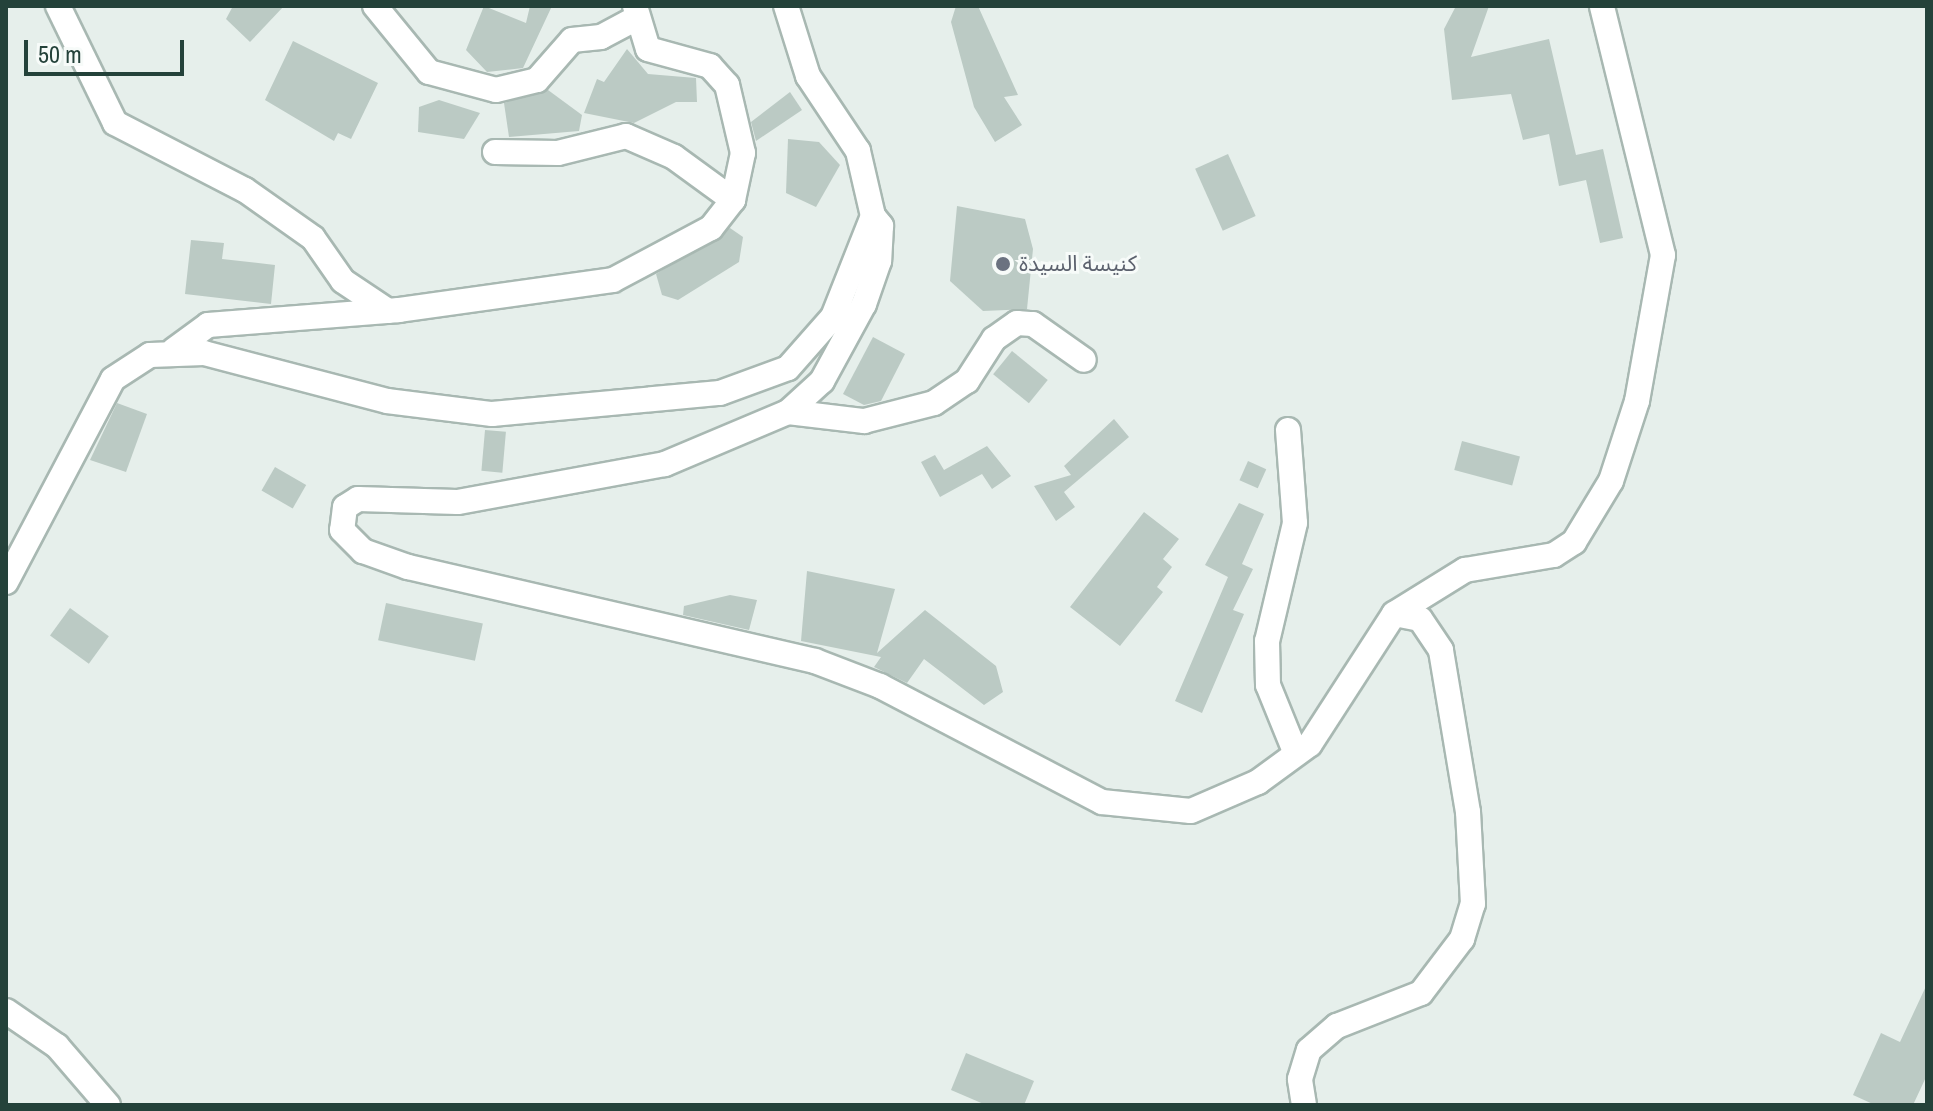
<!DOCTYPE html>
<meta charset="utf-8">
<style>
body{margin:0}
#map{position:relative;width:1933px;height:1111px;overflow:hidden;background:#e6efeb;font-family:"Archivo Narrow","Noto Sans Arabic",sans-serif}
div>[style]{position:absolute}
.building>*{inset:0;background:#bbcac4;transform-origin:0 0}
.roads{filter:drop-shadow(2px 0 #a8b8b2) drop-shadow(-2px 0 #a8b8b2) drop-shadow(0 2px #a8b8b2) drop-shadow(0 -2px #a8b8b2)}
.minor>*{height:24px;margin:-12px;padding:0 12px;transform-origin:12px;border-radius:12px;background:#fff}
.secondary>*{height:24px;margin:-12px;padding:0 12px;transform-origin:12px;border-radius:12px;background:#fff}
.dots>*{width:22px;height:22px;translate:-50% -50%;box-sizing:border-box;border:4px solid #f7fbf9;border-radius:50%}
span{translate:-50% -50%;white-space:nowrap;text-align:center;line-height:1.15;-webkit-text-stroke:6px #f7fbf9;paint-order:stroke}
.worship-label{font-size:22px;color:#5b616d}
.left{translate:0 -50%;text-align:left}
.frame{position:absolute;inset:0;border:8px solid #24423a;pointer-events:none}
.scale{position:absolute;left:24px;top:40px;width:160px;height:36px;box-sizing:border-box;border:4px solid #24423a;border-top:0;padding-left:10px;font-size:24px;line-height:28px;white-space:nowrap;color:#24423a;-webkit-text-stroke:6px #f7fbf9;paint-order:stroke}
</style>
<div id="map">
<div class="building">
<i style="clip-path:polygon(233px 6px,284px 6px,250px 42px,226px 19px)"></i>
<i style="clip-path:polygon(484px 6px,526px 23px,530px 6px,552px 6px,523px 68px,487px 72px,466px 50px)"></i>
<i style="clip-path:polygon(956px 6px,978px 6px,1018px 95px,1004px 97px,1022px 125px,995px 142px,974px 107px,951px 22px)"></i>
<i style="clip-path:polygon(1456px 6px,1489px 6px,1471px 57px,1549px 39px,1576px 155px,1603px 149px,1623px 238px,1600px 243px,1586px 180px,1559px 186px,1549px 134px,1523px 140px,1511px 94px,1452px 100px,1444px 29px)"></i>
<i style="clip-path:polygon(293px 41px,378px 83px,351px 139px,338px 133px,334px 141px,265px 100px)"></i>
<i style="clip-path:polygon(627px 49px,648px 74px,696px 78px,697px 102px,676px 102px,634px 123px,584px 113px,597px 79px,604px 82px)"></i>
<i style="clip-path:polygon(548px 90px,582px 115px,579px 131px,509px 137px,504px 103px)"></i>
<i style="clip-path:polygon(790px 92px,802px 110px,756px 141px,751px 122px)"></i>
<i style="clip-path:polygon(439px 100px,480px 113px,464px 139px,418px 132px,419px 107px)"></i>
<i style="clip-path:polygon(788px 139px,819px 142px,840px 165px,816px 207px,786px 193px)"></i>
<i style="left:1228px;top:154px;width:68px;height:36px;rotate:66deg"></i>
<i style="clip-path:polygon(957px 206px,1025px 219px,1033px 249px,1027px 309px,983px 311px,950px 281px)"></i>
<i style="clip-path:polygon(730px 228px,743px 237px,739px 262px,678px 300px,662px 295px,656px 274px)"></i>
<i style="clip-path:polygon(191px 240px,224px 243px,222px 259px,275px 265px,271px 304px,185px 294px)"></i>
<i style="clip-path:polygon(873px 337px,905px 354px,881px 401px,864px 405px,843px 394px)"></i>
<i style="left:1012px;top:351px;width:46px;height:30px;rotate:39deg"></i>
<i style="clip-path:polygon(117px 403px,147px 414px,126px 472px,90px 460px)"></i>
<i style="clip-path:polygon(1114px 419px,1129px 437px,1064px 492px,1075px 507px,1056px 521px,1034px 486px,1071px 475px,1064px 466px)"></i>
<i style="left:485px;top:430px;width:21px;height:41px;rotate:5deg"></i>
<i style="left:1462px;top:441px;width:60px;height:30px;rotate:15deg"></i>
<i style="clip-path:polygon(987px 446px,1011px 476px,992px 489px,982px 474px,940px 497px,921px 462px,935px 455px,944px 470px)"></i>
<i style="left:1248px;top:461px;width:20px;height:21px;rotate:24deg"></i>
<i style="left:275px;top:467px;width:36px;height:27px;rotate:30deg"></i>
<i style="clip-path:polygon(1239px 503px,1264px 514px,1242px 564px,1253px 569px,1233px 610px,1244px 614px,1202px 713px,1175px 701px,1228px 577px,1205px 565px)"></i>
<i style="clip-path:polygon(1144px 512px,1179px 539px,1163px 559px,1172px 567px,1157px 587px,1163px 592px,1120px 646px,1070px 607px)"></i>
<i style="clip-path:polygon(807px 571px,895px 589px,877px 653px,925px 610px,996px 666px,1003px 692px,984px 705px,924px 659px,907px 683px,874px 667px,881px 657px,801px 641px)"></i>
<i style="clip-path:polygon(730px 595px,757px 600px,749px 630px,683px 615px,684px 606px)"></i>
<i style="left:386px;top:603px;width:99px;height:38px;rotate:12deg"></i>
<i style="left:70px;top:608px;width:48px;height:34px;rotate:36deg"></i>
<i style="clip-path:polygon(1927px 984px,1927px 1075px,1913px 1105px,1875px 1105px,1853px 1095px,1881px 1033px,1900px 1042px)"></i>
<i style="clip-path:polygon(966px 1053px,1034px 1081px,1024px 1105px,986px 1105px,951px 1090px)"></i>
</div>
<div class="roads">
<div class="minor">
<i style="left:58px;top:6px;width:130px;rotate:64deg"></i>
<i style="left:115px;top:123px;width:146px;rotate:27.3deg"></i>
<i style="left:245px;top:190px;width:83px;rotate:35.2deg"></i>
<i style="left:313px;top:238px;width:52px;rotate:55.1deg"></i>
<i style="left:343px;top:281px;width:54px;rotate:33.7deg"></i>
<i style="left:375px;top:6px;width:85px;rotate:50.7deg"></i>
<i style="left:429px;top:72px;width:69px;rotate:15deg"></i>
<i style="left:496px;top:90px;width:42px;rotate:-13.7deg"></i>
<i style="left:537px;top:80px;width:53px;rotate:-48.8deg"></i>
<i style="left:572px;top:40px;width:29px;rotate:-6deg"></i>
<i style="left:601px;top:37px;width:38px;rotate:-28deg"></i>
<i style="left:495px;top:152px;width:63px;rotate:0.9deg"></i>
<i style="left:558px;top:153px;width:70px;rotate:-14deg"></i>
<i style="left:626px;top:136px;width:52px;rotate:23.6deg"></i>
<i style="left:674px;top:157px;width:73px;rotate:36.1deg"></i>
<i style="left:733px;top:200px;width:48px;rotate:-78deg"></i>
<i style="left:743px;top:153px;width:70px;rotate:-103.2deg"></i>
<i style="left:727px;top:85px;width:25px;rotate:-132deg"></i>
<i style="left:710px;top:66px;width:64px;rotate:-164.7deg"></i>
<i style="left:648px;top:49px;width:45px;rotate:-106.8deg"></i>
<i style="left:873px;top:216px;width:13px;rotate:51deg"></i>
<i style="left:881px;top:226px;width:35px;rotate:93deg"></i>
<i style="left:879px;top:261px;width:46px;rotate:109.2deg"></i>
<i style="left:864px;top:304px;width:88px;rotate:118.6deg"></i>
<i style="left:822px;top:381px;width:46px;rotate:137.6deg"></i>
<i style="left:788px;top:412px;width:134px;rotate:157.1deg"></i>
<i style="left:665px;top:464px;width:211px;rotate:169.6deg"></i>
<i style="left:457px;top:502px;width:99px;rotate:-178.3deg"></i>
<i style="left:358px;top:499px;width:15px;rotate:148deg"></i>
<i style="left:345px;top:507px;width:23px;rotate:97deg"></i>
<i style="left:342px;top:530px;width:30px;rotate:45deg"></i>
<i style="left:363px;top:551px;width:48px;rotate:19.6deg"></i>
<i style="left:408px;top:567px;width:418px;rotate:13deg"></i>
<i style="left:815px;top:661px;width:70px;rotate:21deg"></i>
<i style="left:880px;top:686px;width:250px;rotate:27.6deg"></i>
<i style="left:1102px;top:802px;width:89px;rotate:5.8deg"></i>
<i style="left:1191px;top:811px;width:73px;rotate:-23.4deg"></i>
<i style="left:1258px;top:782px;width:64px;rotate:-36.2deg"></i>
<i style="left:1310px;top:744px;width:155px;rotate:-57.1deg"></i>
<i style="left:1394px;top:614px;width:84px;rotate:-31.8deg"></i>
<i style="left:1465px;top:570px;width:90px;rotate:-9.6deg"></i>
<i style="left:1554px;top:555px;width:24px;rotate:-33deg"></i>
<i style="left:1574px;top:542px;width:71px;rotate:-58.8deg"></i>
<i style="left:1611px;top:481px;width:84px;rotate:-72deg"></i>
<i style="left:1637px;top:401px;width:148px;rotate:-79.9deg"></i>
<i style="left:1663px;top:255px;width:256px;rotate:-103.8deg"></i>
<i style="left:174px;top:350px;width:42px;rotate:-36.3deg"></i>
<i style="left:208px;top:325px;width:192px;rotate:-4.5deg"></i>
<i style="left:399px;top:310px;width:216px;rotate:-8deg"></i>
<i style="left:613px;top:280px;width:111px;rotate:-28deg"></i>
<i style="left:711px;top:228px;width:36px;rotate:-52deg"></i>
<i style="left:788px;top:412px;width:77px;rotate:6.8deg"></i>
<i style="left:864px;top:421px;width:72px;rotate:-14.4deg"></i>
<i style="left:934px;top:403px;width:40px;rotate:-34deg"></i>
<i style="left:967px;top:381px;width:50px;rotate:-57.3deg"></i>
<i style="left:994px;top:339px;width:28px;rotate:-35deg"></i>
<i style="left:1017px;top:323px;width:16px;rotate:4deg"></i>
<i style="left:1033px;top:324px;width:62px;rotate:35.2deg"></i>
<i style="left:1288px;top:430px;width:93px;rotate:85.7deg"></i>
<i style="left:1295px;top:523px;width:121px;rotate:103.3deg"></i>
<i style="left:1267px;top:641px;width:44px;rotate:88.7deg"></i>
<i style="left:1268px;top:685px;width:74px;rotate:67.9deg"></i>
<i style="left:6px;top:1011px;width:62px;rotate:34.5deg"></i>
<i style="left:57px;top:1046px;width:78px;rotate:49.2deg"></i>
<i style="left:1304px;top:1105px;width:26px;rotate:-99deg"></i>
<i style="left:1300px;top:1079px;width:30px;rotate:-73deg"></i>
<i style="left:1309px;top:1050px;width:37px;rotate:-41deg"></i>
<i style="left:1337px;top:1026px;width:90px;rotate:-21.4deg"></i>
<i style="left:1421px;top:993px;width:68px;rotate:-52.8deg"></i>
<i style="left:1462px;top:939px;width:37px;rotate:-73deg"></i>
<i style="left:1473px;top:904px;width:92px;rotate:-93.1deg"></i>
<i style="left:1468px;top:812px;width:164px;rotate:-99.5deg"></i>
<i style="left:1441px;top:650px;width:37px;rotate:-124deg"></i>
<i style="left:1420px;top:619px;width:26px;rotate:-169deg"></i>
</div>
<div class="secondary">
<i style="left:6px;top:582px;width:229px;rotate:-62.2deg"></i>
<i style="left:113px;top:379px;width:44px;rotate:-33deg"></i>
<i style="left:150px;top:355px;width:54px;rotate:-2.1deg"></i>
<i style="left:204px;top:353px;width:189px;rotate:14.7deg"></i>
<i style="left:387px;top:401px;width:106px;rotate:7.1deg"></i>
<i style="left:492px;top:414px;width:229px;rotate:-5.3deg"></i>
<i style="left:720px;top:393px;width:72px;rotate:-20.2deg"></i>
<i style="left:788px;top:368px;width:68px;rotate:-48.6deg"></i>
<i style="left:833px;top:317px;width:109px;rotate:-68.4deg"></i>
<i style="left:873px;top:216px;width:67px;rotate:-103deg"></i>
<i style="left:858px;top:151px;width:90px;rotate:-123.7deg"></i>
<i style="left:808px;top:76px;width:73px;rotate:-107.4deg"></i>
</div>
</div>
<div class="dots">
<i style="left:1003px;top:264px;background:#6b7280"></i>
</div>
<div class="worship-label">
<span class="left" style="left:1019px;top:264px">كنيسة السيدة</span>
</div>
<div class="frame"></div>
<div class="scale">50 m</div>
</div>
